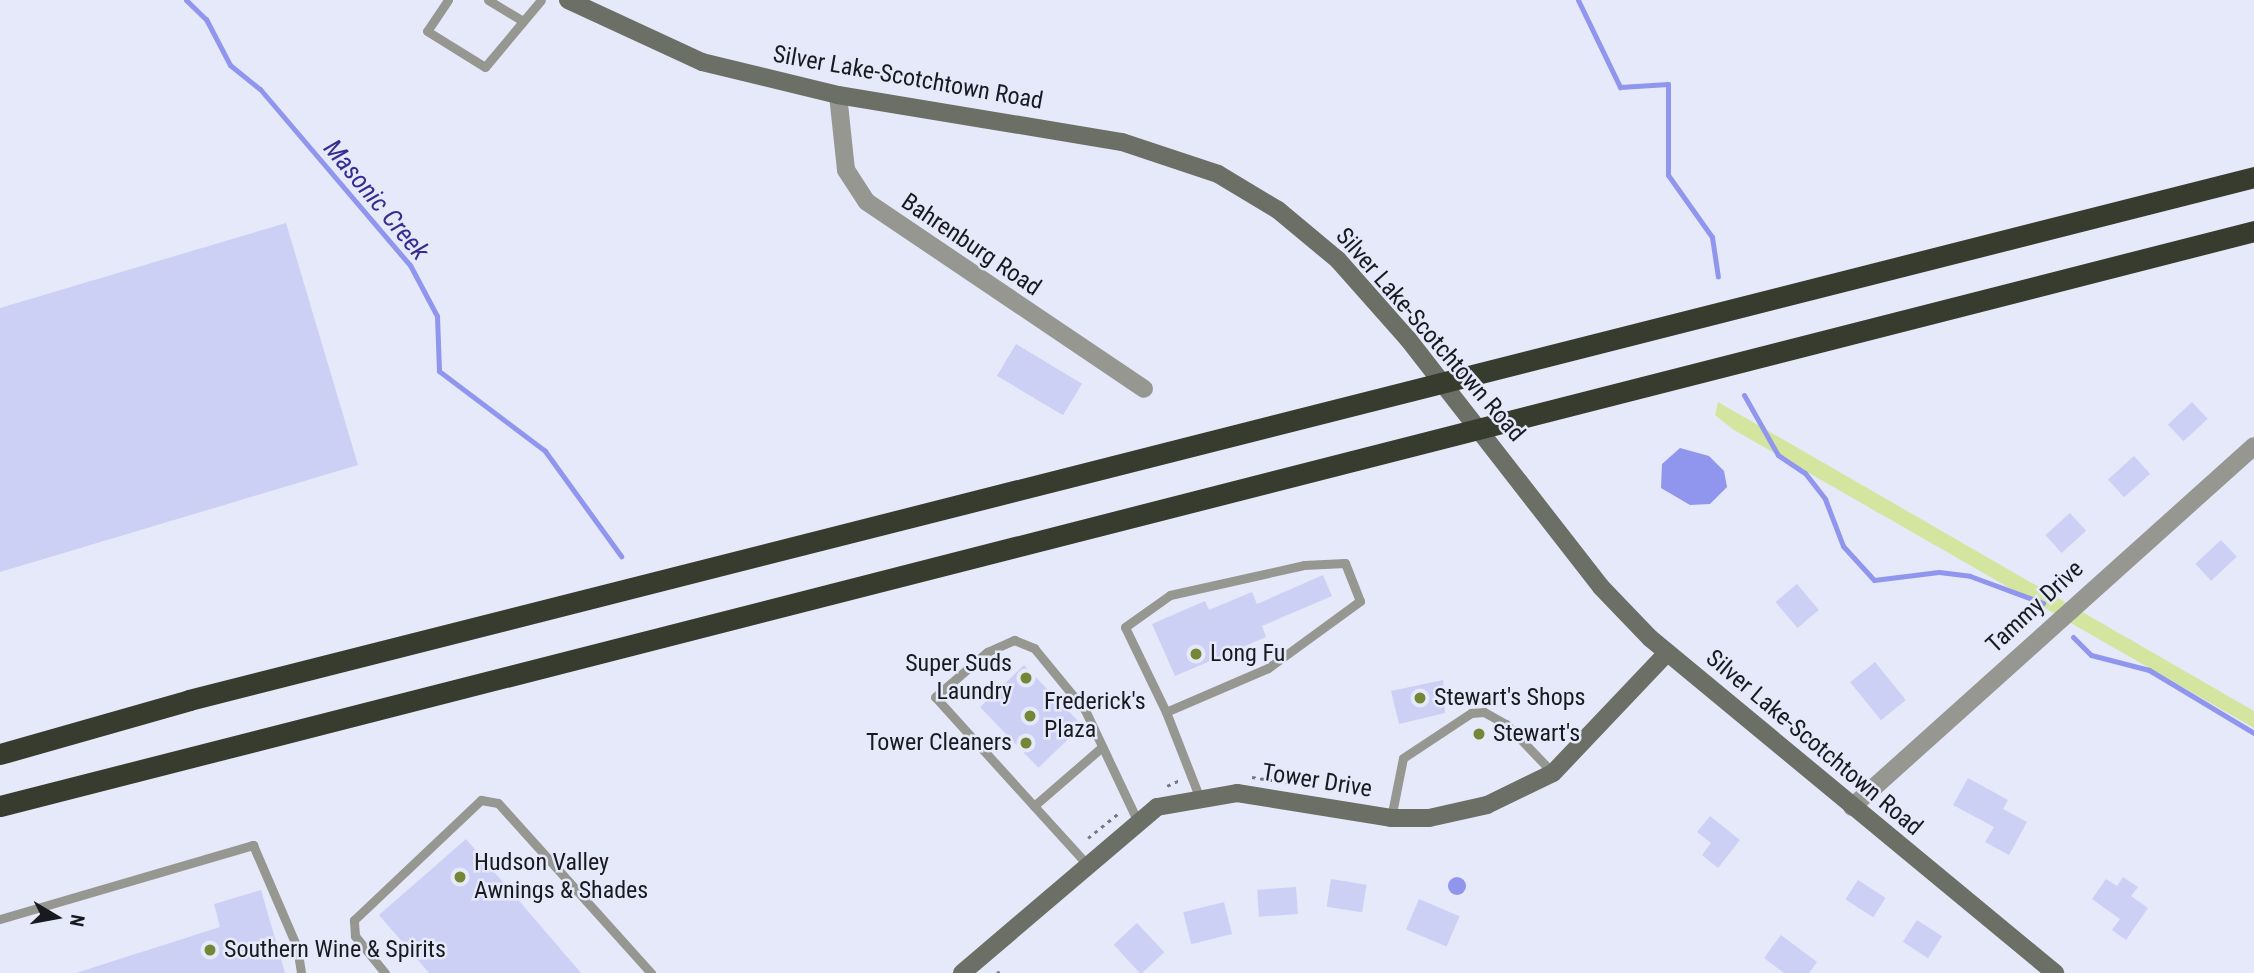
<!DOCTYPE html>
<style>
body{margin:0}
#map{position:relative;width:2254px;height:973px;overflow:hidden;background:#e6e9fa;font-family:"Roboto Condensed",sans-serif}
div>[style]{position:absolute}
.green>*{inset:0;background:#d3e59f}
.water>*{inset:0;background:#9096ed}
.round{border-radius:50%}
.stream>*{height:5px;margin:-2.5px;padding:0 2.5px;transform-origin:2.5px;border-radius:2.5px;background:#9096ed}
.building>*{inset:0;background:#ccd0f4;transform-origin:0 0}
.path>*{height:2.5px;margin-top:-1.25px;transform-origin:0;background:repeating-linear-gradient(90deg,#767883 0 3.5px,transparent 0 8.5px)}
.lane>*{height:9px;margin:-4.5px;padding:0 4.5px;transform-origin:4.5px;border-radius:4.5px;background:#959790}
.street>*{height:18px;margin:-9px;padding:0 9px;transform-origin:9px;border-radius:9px;background:#959790}
.secondary>*{height:18px;margin:-9px;padding:0 9px;transform-origin:9px;border-radius:9px;background:#6c6f65}
.highway>*{height:21px;margin:-10.5px;padding:0 10.5px;transform-origin:10.5px;border-radius:10.5px;background:#383c2e}
.dots>*{width:19px;height:19px;translate:-50% -50%;box-sizing:border-box;border:4px solid #e6e9fa;border-radius:50%}
span{translate:-50% -50%;white-space:nowrap;text-align:center;line-height:1.15;-webkit-text-stroke:5px #e6e9fa;paint-order:stroke}
.street-label{font-size:24px;color:#191a20}
.poi-label{font-size:24px;color:#191a20}
.left{translate:0 -50%;text-align:left}
.right{translate:-100% -50%;text-align:right}
.water-label{font-size:26px;color:#362d90;font-style:italic}
.north{position:absolute;left:21px;top:882px;width:70px;height:70px;-webkit-text-stroke:5px #e6e9fa;paint-order:stroke;rotate:100deg;font-size:19px;font-weight:700;line-height:28px;text-align:center;color:#191a20}
.north::after{content:'';display:block;margin:auto;width:24px;height:32px;background:#191a20;clip-path:polygon(50% 0,100% 100%,50% 72%,0 100%)}
</style>
<div id="map">
<div class="green">
<i style="clip-path:polygon(1718px 402px,2254px 711px,2254px 728px,1734px 430px,1715px 415px)"></i>
</div>
<div class="water">
<i style="clip-path:polygon(1680px 448px,1709px 456px,1724px 471px,1727px 487px,1710px 504px,1690px 505px,1661px 488px,1662px 464px)"></i>
<i class="round" style="left:1448px;top:877px;width:18px;height:18px"></i>
</div>
<div class="stream">
<i style="left:186px;top:0;width:28px;rotate:44deg"></i>
<i style="left:206px;top:19px;width:52px;rotate:62.4deg"></i>
<i style="left:230px;top:65px;width:38px;rotate:39deg"></i>
<i style="left:260px;top:89px;width:231px;rotate:49.6deg"></i>
<i style="left:410px;top:265px;width:58px;rotate:62.1deg"></i>
<i style="left:437px;top:316px;width:55px;rotate:87.9deg"></i>
<i style="left:439px;top:371px;width:133px;rotate:37deg"></i>
<i style="left:545px;top:451px;width:130px;rotate:54.1deg"></i>
<i style="left:1578px;top:0;width:97px;rotate:64.2deg"></i>
<i style="left:1620px;top:87px;width:48px;rotate:-3.6deg"></i>
<i style="left:1668px;top:84px;width:91px;rotate:90deg"></i>
<i style="left:1668px;top:175px;width:76px;rotate:54.6deg"></i>
<i style="left:1712px;top:237px;width:40px;rotate:81.5deg"></i>
<i style="left:1744px;top:395px;width:69px;rotate:60.5deg"></i>
<i style="left:1778px;top:455px;width:32px;rotate:34deg"></i>
<i style="left:1805px;top:473px;width:33px;rotate:52deg"></i>
<i style="left:1825px;top:499px;width:50px;rotate:69deg"></i>
<i style="left:1843px;top:546px;width:46px;rotate:47.6deg"></i>
<i style="left:1874px;top:580px;width:65px;rotate:-7deg"></i>
<i style="left:1939px;top:572px;width:31px;rotate:7deg"></i>
<i style="left:1970px;top:576px;width:78px;rotate:20.3deg"></i>
<i style="left:2073px;top:637px;width:25px;rotate:45deg"></i>
<i style="left:2091px;top:655px;width:60px;rotate:14.5deg"></i>
<i style="left:2149px;top:670px;width:122px;rotate:31deg"></i>
</div>
<div class="building">
<i style="clip-path:polygon(286px 223px,358px 465px,0 572px,0 308px)"></i>
<i style="left:1016px;top:344px;width:77px;height:37px;rotate:31deg"></i>
<i style="left:2192px;top:402px;width:23px;height:33px;rotate:47deg"></i>
<i style="left:2134px;top:456px;width:24px;height:35px;rotate:48deg"></i>
<i style="left:2070px;top:513px;width:24px;height:33px;rotate:48deg"></i>
<i style="left:2221px;top:540px;width:23px;height:35px;rotate:47deg"></i>
<i style="clip-path:polygon(1323px 575px,1332px 596px,1262px 626px,1266px 637px,1175px 676px,1152px 624px,1205px 601px,1209px 610px,1252px 592px,1257px 604px)"></i>
<i style="left:1797px;top:584px;width:34px;height:28px;rotate:50deg"></i>
<i style="left:1875px;top:662px;width:49px;height:32px;rotate:51deg"></i>
<i style="left:1024px;top:665px;width:84px;height:61px;rotate:46deg"></i>
<i style="clip-path:polygon(1443px 680px,1445px 713px,1399px 724px,1391px 691px)"></i>
<i style="clip-path:polygon(1968px 778px,2008px 800px,2003px 809px,2027px 822px,2009px 855px,1985px 842px,1994px 827px,1953px 805px)"></i>
<i style="clip-path:polygon(1710px 816px,1740px 840px,1718px 868px,1702px 855px,1711px 843px,1697px 832px)"></i>
<i style="clip-path:polygon(466px 839px,581px 973px,429px 973px,379px 915px)"></i>
<i style="clip-path:polygon(2123px 877px,2138px 887px,2131px 896px,2148px 908px,2126px 940px,2112px 930px,2120px 919px,2092px 899px,2106px 879px,2117px 886px)"></i>
<i style="left:1331px;top:879px;width:36px;height:28px;rotate:9deg"></i>
<i style="left:1858px;top:880px;width:33px;height:23px;rotate:33deg"></i>
<i style="left:1296px;top:887px;width:27px;height:39px;rotate:86deg"></i>
<i style="clip-path:polygon(261px 890px,285px 973px,76px 973px,220px 927px,214px 904px)"></i>
<i style="left:1419px;top:899px;width:44px;height:33px;rotate:23deg"></i>
<i style="left:1224px;top:902px;width:33px;height:42px;rotate:76deg"></i>
<i style="left:1917px;top:920px;width:30px;height:26px;rotate:33deg"></i>
<i style="left:1137px;top:923px;width:40px;height:32px;rotate:47deg"></i>
<i style="clip-path:polygon(1781px 935px,1817px 962px,1809px 973px,1784px 973px,1764px 958px)"></i>
</div>
<div class="path">
<i style="left:1252px;top:777px;width:38px;rotate:9deg"></i>
<i style="left:1167px;top:786px;width:14px;rotate:-25deg"></i>
<i style="left:1088px;top:838px;width:38px;rotate:-39deg"></i>
<i style="left:998px;top:973px;width:2px;rotate:-90deg"></i>
</div>
<div class="lane">
<i style="left:448px;top:0;width:37px;rotate:124deg"></i>
<i style="left:427px;top:31px;width:68px;rotate:31.8deg"></i>
<i style="left:485px;top:67px;width:87px;rotate:-50.1deg"></i>
<i style="left:488px;top:0;width:41px;rotate:31deg"></i>
<i style="left:1166px;top:712px;width:94px;rotate:-115.8deg"></i>
<i style="left:1125px;top:627px;width:55px;rotate:-35.4deg"></i>
<i style="left:1170px;top:595px;width:137px;rotate:-12.6deg"></i>
<i style="left:1304px;top:565px;width:41px;rotate:-2.8deg"></i>
<i style="left:1345px;top:563px;width:41px;rotate:68.5deg"></i>
<i style="left:1360px;top:601px;width:114px;rotate:143.9deg"></i>
<i style="left:1268px;top:668px;width:111px;rotate:156.7deg"></i>
<i style="left:1166px;top:712px;width:90px;rotate:68.6deg"></i>
<i style="left:1102px;top:747px;width:90px;rotate:139.1deg"></i>
<i style="left:1034px;top:806px;width:147px;rotate:-132.2deg"></i>
<i style="left:935px;top:697px;width:69px;rotate:-40.9deg"></i>
<i style="left:987px;top:652px;width:30px;rotate:-24deg"></i>
<i style="left:1014px;top:640px;width:22px;rotate:22deg"></i>
<i style="left:1034px;top:648px;width:80px;rotate:50.6deg"></i>
<i style="left:1085px;top:710px;width:122px;rotate:64.7deg"></i>
<i style="left:1034px;top:806px;width:76px;rotate:47.7deg"></i>
<i style="left:1391px;top:818px;width:61px;rotate:-78.7deg"></i>
<i style="left:1403px;top:758px;width:82px;rotate:-33.5deg"></i>
<i style="left:1471px;top:713px;width:13px;rotate:-4deg"></i>
<i style="left:1484px;top:712px;width:25px;rotate:29deg"></i>
<i style="left:1506px;top:724px;width:68px;rotate:46.2deg"></i>
<i style="left:0;top:919px;width:264px;rotate:-16.3deg"></i>
<i style="left:253px;top:845px;width:111px;rotate:66.7deg"></i>
<i style="left:297px;top:947px;width:26px;rotate:81deg"></i>
<i style="left:385px;top:973px;width:48px;rotate:-129deg"></i>
<i style="left:355px;top:936px;width:16px;rotate:-94deg"></i>
<i style="left:354px;top:920px;width:175px;rotate:-43.4deg"></i>
<i style="left:481px;top:800px;width:17px;rotate:10deg"></i>
<i style="left:498px;top:803px;width:229px;rotate:48deg"></i>
</div>
<div class="street">
<i style="left:838px;top:95px;width:75px;rotate:83.9deg"></i>
<i style="left:846px;top:170px;width:38px;rotate:57deg"></i>
<i style="left:867px;top:202px;width:334px;rotate:34deg"></i>
<i style="left:1852px;top:807px;width:540px;rotate:-41.92deg"></i>
</div>
<div class="secondary">
<i style="left:568px;top:0;width:148px;rotate:24.8deg"></i>
<i style="left:702px;top:62px;width:140px;rotate:13.6deg"></i>
<i style="left:838px;top:95px;width:288px;rotate:9.4deg"></i>
<i style="left:1122px;top:142px;width:101px;rotate:18.4deg"></i>
<i style="left:1218px;top:174px;width:70px;rotate:31deg"></i>
<i style="left:1278px;top:210px;width:78px;rotate:39.8deg"></i>
<i style="left:1338px;top:260px;width:106px;rotate:48.5deg"></i>
<i style="left:1408px;top:339px;width:314px;rotate:52.1deg"></i>
<i style="left:1601px;top:587px;width:71px;rotate:46.1deg"></i>
<i style="left:1650px;top:638px;width:526px;rotate:39.6deg"></i>
<i style="left:962px;top:973px;width:256px;rotate:-40.4deg"></i>
<i style="left:1157px;top:807px;width:81px;rotate:-9.9deg"></i>
<i style="left:1237px;top:793px;width:156px;rotate:9.2deg"></i>
<i style="left:1391px;top:818px;width:38px"></i>
<i style="left:1429px;top:818px;width:59px;rotate:-12.6deg"></i>
<i style="left:1487px;top:805px;width:73px;rotate:-25.9deg"></i>
<i style="left:1553px;top:773px;width:166px;rotate:-46.5deg"></i>
</div>
<div class="highway">
<i style="left:0;top:754px;width:197px;rotate:-15.9deg"></i>
<i style="left:189px;top:700px;width:2130px;rotate:-14.21deg"></i>
<i style="left:0;top:806px;width:2326px;rotate:-14.31deg"></i>
</div>
<div class="dots">
<i style="left:1196px;top:654px;background:#758737"></i>
<i style="left:1026px;top:678px;background:#758737"></i>
<i style="left:1420px;top:698px;background:#758737"></i>
<i style="left:1030px;top:716px;background:#758737"></i>
<i style="left:1479px;top:734px;background:#758737"></i>
<i style="left:1026px;top:743px;background:#758737"></i>
<i style="left:460px;top:877px;background:#758737"></i>
<i style="left:210px;top:950px;background:#758737"></i>
</div>
<div class="street-label">
<span style="left:908px;top:78px;rotate:10deg">Silver Lake-Scotchtown Road</span>
<span style="left:971px;top:245px;rotate:34deg">Bahrenburg Road</span>
<span style="left:1430px;top:335px;rotate:49deg">Silver Lake-Scotchtown Road</span>
<span style="left:2035px;top:607px;rotate:-43deg">Tammy Drive</span>
<span style="left:1814px;top:743px;rotate:40deg">Silver Lake-Scotchtown Road</span>
<span style="left:1317px;top:781px;rotate:9deg">Tower Drive</span>
</div>
<div class="poi-label">
<span class="left" style="left:1210px;top:654px">Long Fu</span>
<span class="right" style="left:1012px;top:678px">Super Suds<br>Laundry</span>
<span class="left" style="left:1434px;top:698px">Stewart's Shops</span>
<span class="left" style="left:1044px;top:716px">Frederick's<br>Plaza</span>
<span class="left" style="left:1493px;top:734px">Stewart's</span>
<span class="right" style="left:1012px;top:743px">Tower Cleaners</span>
<span class="left" style="left:474px;top:877px">Hudson Valley<br>Awnings &amp; Shades</span>
<span class="left" style="left:224px;top:950px">Southern Wine &amp; Spirits</span>
</div>
<div class="water-label">
<span style="left:376px;top:200px;rotate:50deg">Masonic Creek</span>
</div>
<div class="north">N</div>
</div>
